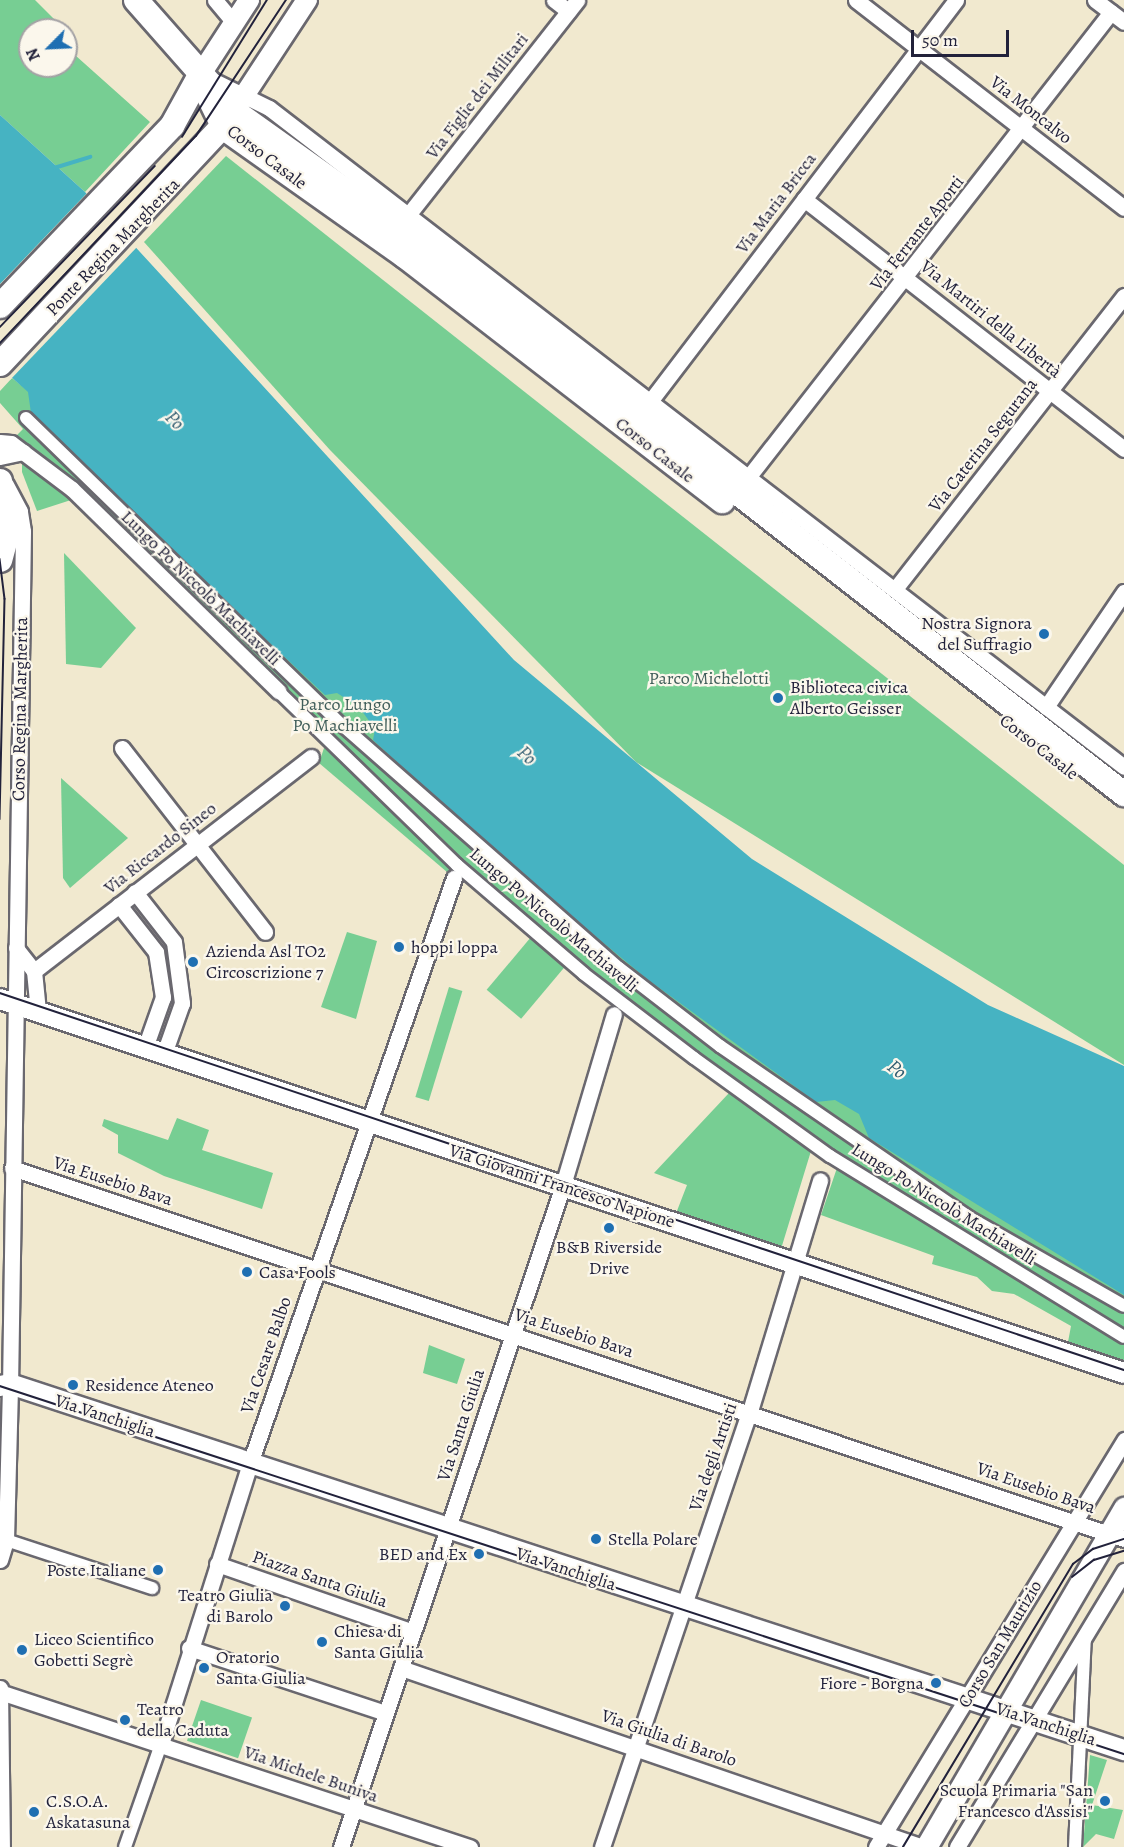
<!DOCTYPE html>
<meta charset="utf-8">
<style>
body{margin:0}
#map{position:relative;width:1124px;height:1847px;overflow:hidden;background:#f1e9cf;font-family:Alegreya,serif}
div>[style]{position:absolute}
.green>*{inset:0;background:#77ce93;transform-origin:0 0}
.water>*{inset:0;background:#46b3c2}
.pier>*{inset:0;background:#f1e9cf}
.stream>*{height:4px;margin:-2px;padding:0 2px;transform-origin:2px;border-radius:2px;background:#46b3c2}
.roads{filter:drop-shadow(2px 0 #6a686f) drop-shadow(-2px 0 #6a686f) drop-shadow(0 2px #6a686f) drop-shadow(0 -2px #6a686f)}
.pedestrian>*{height:12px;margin:-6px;padding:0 6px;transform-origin:6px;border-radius:6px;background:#fff}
.minor>*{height:15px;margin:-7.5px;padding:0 7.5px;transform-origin:7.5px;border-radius:7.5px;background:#fff}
.tertiary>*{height:20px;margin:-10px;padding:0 10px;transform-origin:10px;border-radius:10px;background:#fff}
.secondary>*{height:21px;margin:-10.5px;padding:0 10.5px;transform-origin:10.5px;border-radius:10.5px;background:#fff}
.primary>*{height:24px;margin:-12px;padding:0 12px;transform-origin:12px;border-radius:12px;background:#fff}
.tram>*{height:1.5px;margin:-0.75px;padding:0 0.75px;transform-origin:0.75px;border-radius:0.75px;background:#22223b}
.dots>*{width:16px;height:16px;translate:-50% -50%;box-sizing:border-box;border:3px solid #fbf7ec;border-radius:50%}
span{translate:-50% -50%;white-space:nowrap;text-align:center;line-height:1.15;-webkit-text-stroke:4.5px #fbf7ec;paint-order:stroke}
.street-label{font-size:18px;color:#22223b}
.poi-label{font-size:18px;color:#22223b}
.right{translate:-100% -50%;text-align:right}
.left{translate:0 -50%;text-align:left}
.park-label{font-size:18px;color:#405e5a}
.water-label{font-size:20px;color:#305c71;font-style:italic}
.north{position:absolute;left:18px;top:18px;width:60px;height:60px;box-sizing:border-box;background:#fbf7ec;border:2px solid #a4a2a5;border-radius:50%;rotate:246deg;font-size:16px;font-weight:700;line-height:24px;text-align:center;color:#22223b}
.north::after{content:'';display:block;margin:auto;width:21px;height:27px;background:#1f6fb2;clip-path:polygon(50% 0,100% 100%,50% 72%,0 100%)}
.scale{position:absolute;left:911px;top:30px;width:98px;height:27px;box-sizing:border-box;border:3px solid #22223b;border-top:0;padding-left:8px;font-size:18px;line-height:21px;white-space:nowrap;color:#22223b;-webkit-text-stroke:4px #fbf7ec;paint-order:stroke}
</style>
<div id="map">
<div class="green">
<i style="clip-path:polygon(0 0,35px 0,65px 30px,30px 30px,30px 66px,66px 66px,66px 47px,150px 122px,85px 192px,0 115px)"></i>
<i style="clip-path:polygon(226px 156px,1124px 865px,1124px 1065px,636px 762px,330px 450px,144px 242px)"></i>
<i style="clip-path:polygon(12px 378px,1124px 1278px,1124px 1365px,1086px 1361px,1068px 1342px,1071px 1326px,1014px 1294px,992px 1291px,977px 1277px,932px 1264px,934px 1256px,821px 1215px,839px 1162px,694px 1058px,454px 862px,12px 440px,23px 429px,0 403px,0 391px)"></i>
<i style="clip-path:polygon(30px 461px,71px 500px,37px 511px,22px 472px,22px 463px)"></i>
<i style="clip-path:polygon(64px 553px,136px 628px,101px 668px,66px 664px)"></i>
<i style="clip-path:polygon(326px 742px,453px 864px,454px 878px,319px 763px)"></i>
<i style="clip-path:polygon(61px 778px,128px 838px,70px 888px,63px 878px)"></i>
<i style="clip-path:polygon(347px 932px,377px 941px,356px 1019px,321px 1007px)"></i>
<i style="left:531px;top:937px;width:45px;height:69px;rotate:40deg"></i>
<i style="left:449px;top:987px;width:14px;height:115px;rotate:17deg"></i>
<i style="clip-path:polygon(729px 1093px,811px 1151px,781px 1249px,675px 1216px,687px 1185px,654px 1173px)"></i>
<i style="clip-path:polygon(177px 1118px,209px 1130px,202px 1150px,273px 1173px,262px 1209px,164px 1176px,118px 1153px,118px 1135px,102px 1126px,104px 1119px,168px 1140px)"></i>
<i style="clip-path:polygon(429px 1345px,465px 1359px,457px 1384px,423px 1373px)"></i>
<i style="left:201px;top:1700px;width:54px;height:43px;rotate:19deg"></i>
<i style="clip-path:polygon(1090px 1755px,1107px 1760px,1092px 1805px,1123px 1810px,1114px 1839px,1096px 1834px,1083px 1847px)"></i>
</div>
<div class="water">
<i style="clip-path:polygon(0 115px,85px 192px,514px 660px,752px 859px,988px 1005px,1124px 1066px,1124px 1295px,869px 1138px,859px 1114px,835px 1100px,816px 1102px,647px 979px,500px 857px,373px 740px,375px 729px,359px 707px,337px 693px,325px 695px,32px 420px,28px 392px,0 367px)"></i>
</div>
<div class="pier">
<i style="clip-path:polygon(89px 191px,138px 246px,10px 380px,0 371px,0 284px)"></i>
</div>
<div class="stream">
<i style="left:54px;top:168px;width:38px;rotate:-17deg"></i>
</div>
<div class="roads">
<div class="pedestrian">
<i style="left:26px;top:418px;width:441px;rotate:44.2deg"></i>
<i style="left:342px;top:725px;width:368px;rotate:41.3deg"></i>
<i style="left:619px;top:968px;width:128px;rotate:37.7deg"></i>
<i style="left:720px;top:1046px;width:303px;rotate:34.5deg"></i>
<i style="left:970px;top:1218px;width:177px;rotate:29.7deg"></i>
<i style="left:278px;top:691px;width:250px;rotate:44.2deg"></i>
<i style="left:457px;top:865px;width:167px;rotate:40.6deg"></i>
<i style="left:584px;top:974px;width:138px;rotate:37.4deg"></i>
<i style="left:694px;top:1058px;width:168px;rotate:35.8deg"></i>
<i style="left:830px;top:1156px;width:345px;rotate:31.6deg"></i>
<i style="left:6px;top:1540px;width:154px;rotate:18.2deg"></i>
<i style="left:125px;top:1847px;width:109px;rotate:-70.7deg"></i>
<i style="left:1075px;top:1847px;width:211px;rotate:-87.3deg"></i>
</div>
<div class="minor">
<i style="left:215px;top:0;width:30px;rotate:50deg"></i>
<i style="left:554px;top:0;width:18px;rotate:38deg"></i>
<i style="left:856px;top:0;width:339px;rotate:37.8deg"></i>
<i style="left:1095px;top:0;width:36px;rotate:37deg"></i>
<i style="left:208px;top:78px;width:68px;rotate:26.2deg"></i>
<i style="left:269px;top:108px;width:1079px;rotate:37.62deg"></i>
<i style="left:804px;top:199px;width:406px;rotate:38deg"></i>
<i style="left:401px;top:224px;width:285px;rotate:-51.8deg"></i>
<i style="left:645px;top:408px;width:513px;rotate:-52.68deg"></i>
<i style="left:0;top:442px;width:11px;rotate:5deg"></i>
<i style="left:11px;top:443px;width:76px;rotate:37deg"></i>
<i style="left:72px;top:489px;width:289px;rotate:44.4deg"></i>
<i style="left:0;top:457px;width:24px;rotate:-12deg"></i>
<i style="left:750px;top:475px;width:587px;rotate:-52.06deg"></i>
<i style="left:895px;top:589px;width:372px;rotate:-52deg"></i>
<i style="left:1046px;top:707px;width:139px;rotate:-55.9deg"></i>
<i style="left:122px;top:748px;width:233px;rotate:52.1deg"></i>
<i style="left:135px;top:892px;width:63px;rotate:52deg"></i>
<i style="left:174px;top:942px;width:62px;rotate:82.5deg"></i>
<i style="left:182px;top:1003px;width:51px;rotate:109.5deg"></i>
<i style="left:119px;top:905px;width:60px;rotate:51.8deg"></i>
<i style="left:156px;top:952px;width:46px;rotate:81.2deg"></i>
<i style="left:163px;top:997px;width:51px;rotate:109.5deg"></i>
<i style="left:16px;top:948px;width:29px;rotate:52deg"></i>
<i style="left:34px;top:971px;width:40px;rotate:84.3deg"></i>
<i style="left:34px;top:971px;width:350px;rotate:-37.7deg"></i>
<i style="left:12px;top:1168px;width:1172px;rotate:18.45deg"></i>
<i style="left:0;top:1560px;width:21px;rotate:-73deg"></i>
<i style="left:6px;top:1540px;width:152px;rotate:-88.5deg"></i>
<i style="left:10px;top:1388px;width:857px;rotate:-89.13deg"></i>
<i style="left:23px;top:531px;width:20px;rotate:-99deg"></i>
<i style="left:20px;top:511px;width:30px;rotate:-118deg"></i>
<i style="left:217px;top:1564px;width:205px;rotate:19.1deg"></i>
<i style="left:189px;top:1648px;width:207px;rotate:18.3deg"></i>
<i style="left:401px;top:1668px;width:552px;rotate:18.93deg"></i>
<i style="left:0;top:1688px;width:159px;rotate:89.3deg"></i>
<i style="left:3px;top:1693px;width:492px;rotate:18.3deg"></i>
<i style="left:161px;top:1744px;width:292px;rotate:-72.4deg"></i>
<i style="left:249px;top:1466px;width:623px;rotate:-70.78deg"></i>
<i style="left:341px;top:1847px;width:698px;rotate:-71.46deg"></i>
<i style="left:563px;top:1185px;width:178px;rotate:-73.4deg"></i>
<i style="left:602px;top:1847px;width:460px;rotate:-71.3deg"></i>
<i style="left:750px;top:1411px;width:241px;rotate:-73.1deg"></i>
<i style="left:876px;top:1847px;width:477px;rotate:-58.6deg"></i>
<i style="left:957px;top:1847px;width:323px;rotate:-58.8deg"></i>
</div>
<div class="tertiary">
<i style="left:199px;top:77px;width:92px;rotate:-57deg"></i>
<i style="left:234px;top:111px;width:133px;rotate:-56.7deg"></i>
<i style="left:0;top:999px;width:1185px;rotate:18.4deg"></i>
<i style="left:0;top:1386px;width:10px;rotate:-11deg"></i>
<i style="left:10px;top:1384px;width:1173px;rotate:18.19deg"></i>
</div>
<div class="secondary">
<i style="left:926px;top:1847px;width:393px;rotate:-59.7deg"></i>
</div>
<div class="primary">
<i style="left:136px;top:0;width:148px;rotate:48.6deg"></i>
<i style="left:234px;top:111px;width:201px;rotate:35.5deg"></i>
<i style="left:398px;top:228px;width:921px;rotate:37.94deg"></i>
<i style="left:207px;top:93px;width:39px;rotate:64deg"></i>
<i style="left:224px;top:128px;width:222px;rotate:35.3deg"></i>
<i style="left:405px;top:256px;width:401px;rotate:37.7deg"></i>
<i style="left:0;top:306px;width:249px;rotate:-46.3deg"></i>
<i style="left:172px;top:126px;width:56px;rotate:-61.1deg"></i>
<i style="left:0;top:364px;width:340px;rotate:-46.9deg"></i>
<i style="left:0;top:481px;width:51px;rotate:80.9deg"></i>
<i style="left:8px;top:531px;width:30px;rotate:105deg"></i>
</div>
</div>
<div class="tram">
<i style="left:182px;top:137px;width:161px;rotate:-58.2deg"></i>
<i style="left:0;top:327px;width:223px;rotate:-46.1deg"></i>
<i style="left:0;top:343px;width:285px;rotate:-46.6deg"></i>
<i style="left:196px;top:136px;width:163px;rotate:-56.5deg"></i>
<i style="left:0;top:559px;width:40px;rotate:82.9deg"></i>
<i style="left:5px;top:599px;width:220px;rotate:91.3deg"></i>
<i style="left:0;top:993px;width:1186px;rotate:18.54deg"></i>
<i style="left:0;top:1386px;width:1183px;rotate:18.13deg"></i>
<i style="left:1072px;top:1577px;width:28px;rotate:-38deg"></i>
<i style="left:1094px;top:1560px;width:31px;rotate:-17deg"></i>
<i style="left:903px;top:1847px;width:330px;rotate:-59deg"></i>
<i style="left:1073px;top:1564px;width:25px;rotate:-37deg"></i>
<i style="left:1093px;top:1549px;width:33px;rotate:-18deg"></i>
</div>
<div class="dots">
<i style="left:1044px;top:634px;background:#1f6fb2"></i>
<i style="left:778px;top:698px;background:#1f6fb2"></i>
<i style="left:399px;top:947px;background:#1f6fb2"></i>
<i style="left:193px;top:962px;background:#1f6fb2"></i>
<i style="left:609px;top:1228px;background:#1f6fb2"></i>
<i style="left:247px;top:1272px;background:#1f6fb2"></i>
<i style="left:73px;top:1385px;background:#1f6fb2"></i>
<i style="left:596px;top:1539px;background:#1f6fb2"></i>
<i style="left:479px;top:1554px;background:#1f6fb2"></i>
<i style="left:158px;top:1570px;background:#1f6fb2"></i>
<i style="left:285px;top:1606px;background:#1f6fb2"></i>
<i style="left:322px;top:1642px;background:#1f6fb2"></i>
<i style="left:22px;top:1650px;background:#1f6fb2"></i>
<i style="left:204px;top:1668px;background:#1f6fb2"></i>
<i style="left:936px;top:1683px;background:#1f6fb2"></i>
<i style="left:125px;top:1720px;background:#1f6fb2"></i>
<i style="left:1105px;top:1801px;background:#1f6fb2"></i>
<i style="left:34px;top:1812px;background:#1f6fb2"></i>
</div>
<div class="street-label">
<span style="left:477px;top:96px;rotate:-52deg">Via Figlie dei Militari</span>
<span style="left:1031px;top:110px;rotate:38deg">Via Moncalvo</span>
<span style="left:267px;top:157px;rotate:37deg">Corso Casale</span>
<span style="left:776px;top:203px;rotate:-53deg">Via Maria Bricca</span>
<span style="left:917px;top:233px;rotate:-52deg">Via Ferrante Aporti</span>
<span style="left:113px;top:247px;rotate:-46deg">Ponte Regina Margherita</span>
<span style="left:991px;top:319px;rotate:39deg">Via Martiri della Libertà</span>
<span style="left:983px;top:445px;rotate:-52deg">Via Caterina Segurana</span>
<span style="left:655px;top:450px;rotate:38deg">Corso Casale</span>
<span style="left:201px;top:588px;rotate:44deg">Lungo Po Niccolò Machiavelli</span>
<span style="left:20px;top:709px;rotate:-89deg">Corso Regina Margherita</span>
<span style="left:1039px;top:747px;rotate:38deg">Corso Casale</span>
<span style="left:160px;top:848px;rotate:-38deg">Via Riccardo Sineo</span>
<span style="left:554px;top:920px;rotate:40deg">Lungo Po Niccolò Machiavelli</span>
<span style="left:113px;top:1181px;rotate:18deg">Via Eusebio Bava</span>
<span style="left:562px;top:1186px;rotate:18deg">Via Giovanni Francesco Napione</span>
<span style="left:944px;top:1204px;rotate:32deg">Lungo Po Niccolò Machiavelli</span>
<span style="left:574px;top:1333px;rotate:18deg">Via Eusebio Bava</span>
<span style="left:266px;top:1355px;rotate:-71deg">Via Cesare Balbo</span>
<span style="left:105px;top:1416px;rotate:18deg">Via Vanchiglia</span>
<span style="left:461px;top:1425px;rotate:-72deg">Via Santa Giulia</span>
<span style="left:713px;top:1457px;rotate:-71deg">Via degli Artisti</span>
<span style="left:1036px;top:1488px;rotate:19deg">Via Eusebio Bava</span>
<span style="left:566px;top:1569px;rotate:18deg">Via Vanchiglia</span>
<span style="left:320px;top:1579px;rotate:19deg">Piazza Santa Giulia</span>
<span style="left:1000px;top:1644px;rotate:-59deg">Corso San Maurizio</span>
<span style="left:1046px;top:1724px;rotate:18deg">Via Vanchiglia</span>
<span style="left:669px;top:1738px;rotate:19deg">Via Giulia di Barolo</span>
<span style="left:311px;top:1774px;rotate:19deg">Via Michele Buniva</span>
</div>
<div class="poi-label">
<span class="right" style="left:1032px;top:634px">Nostra Signora<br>del Suffragio</span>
<span class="left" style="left:790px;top:698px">Biblioteca civica<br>Alberto Geisser</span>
<span class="left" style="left:411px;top:947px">hoppi loppa</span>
<span class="left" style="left:206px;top:962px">Azienda Asl TO2<br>Circoscrizione 7</span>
<span style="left:609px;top:1258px">B&amp;B Riverside<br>Drive</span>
<span class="left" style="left:259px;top:1272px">Casa Fools</span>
<span class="left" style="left:85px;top:1385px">Residence Ateneo</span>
<span class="left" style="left:608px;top:1539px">Stella Polare</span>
<span class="right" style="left:467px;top:1554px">BED and Ex</span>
<span class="right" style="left:146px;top:1570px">Poste Italiane</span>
<span class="right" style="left:273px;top:1606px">Teatro Giulia<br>di Barolo</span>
<span class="left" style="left:334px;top:1642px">Chiesa di<br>Santa Giulia</span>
<span class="left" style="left:34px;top:1650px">Liceo Scientifico<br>Gobetti Segrè</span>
<span class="left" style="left:216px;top:1668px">Oratorio<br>Santa Giulia</span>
<span class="right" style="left:924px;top:1683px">Fiore - Borgna</span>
<span class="left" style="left:137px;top:1720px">Teatro<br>della Caduta</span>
<span class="right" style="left:1093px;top:1801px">Scuola Primaria "San<br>Francesco d'Assisi"</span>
<span class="left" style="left:46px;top:1812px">C.S.O.A.<br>Askatasuna</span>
</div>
<div class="park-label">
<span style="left:709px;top:678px">Parco Michelotti</span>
<span style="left:345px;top:715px">Parco Lungo<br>Po Machiavelli</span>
</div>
<div class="water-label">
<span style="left:175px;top:420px;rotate:46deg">Po</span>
<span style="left:527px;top:755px;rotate:43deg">Po</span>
<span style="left:897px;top:1069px;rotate:39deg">Po</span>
</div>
<div class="north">N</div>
<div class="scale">50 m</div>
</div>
